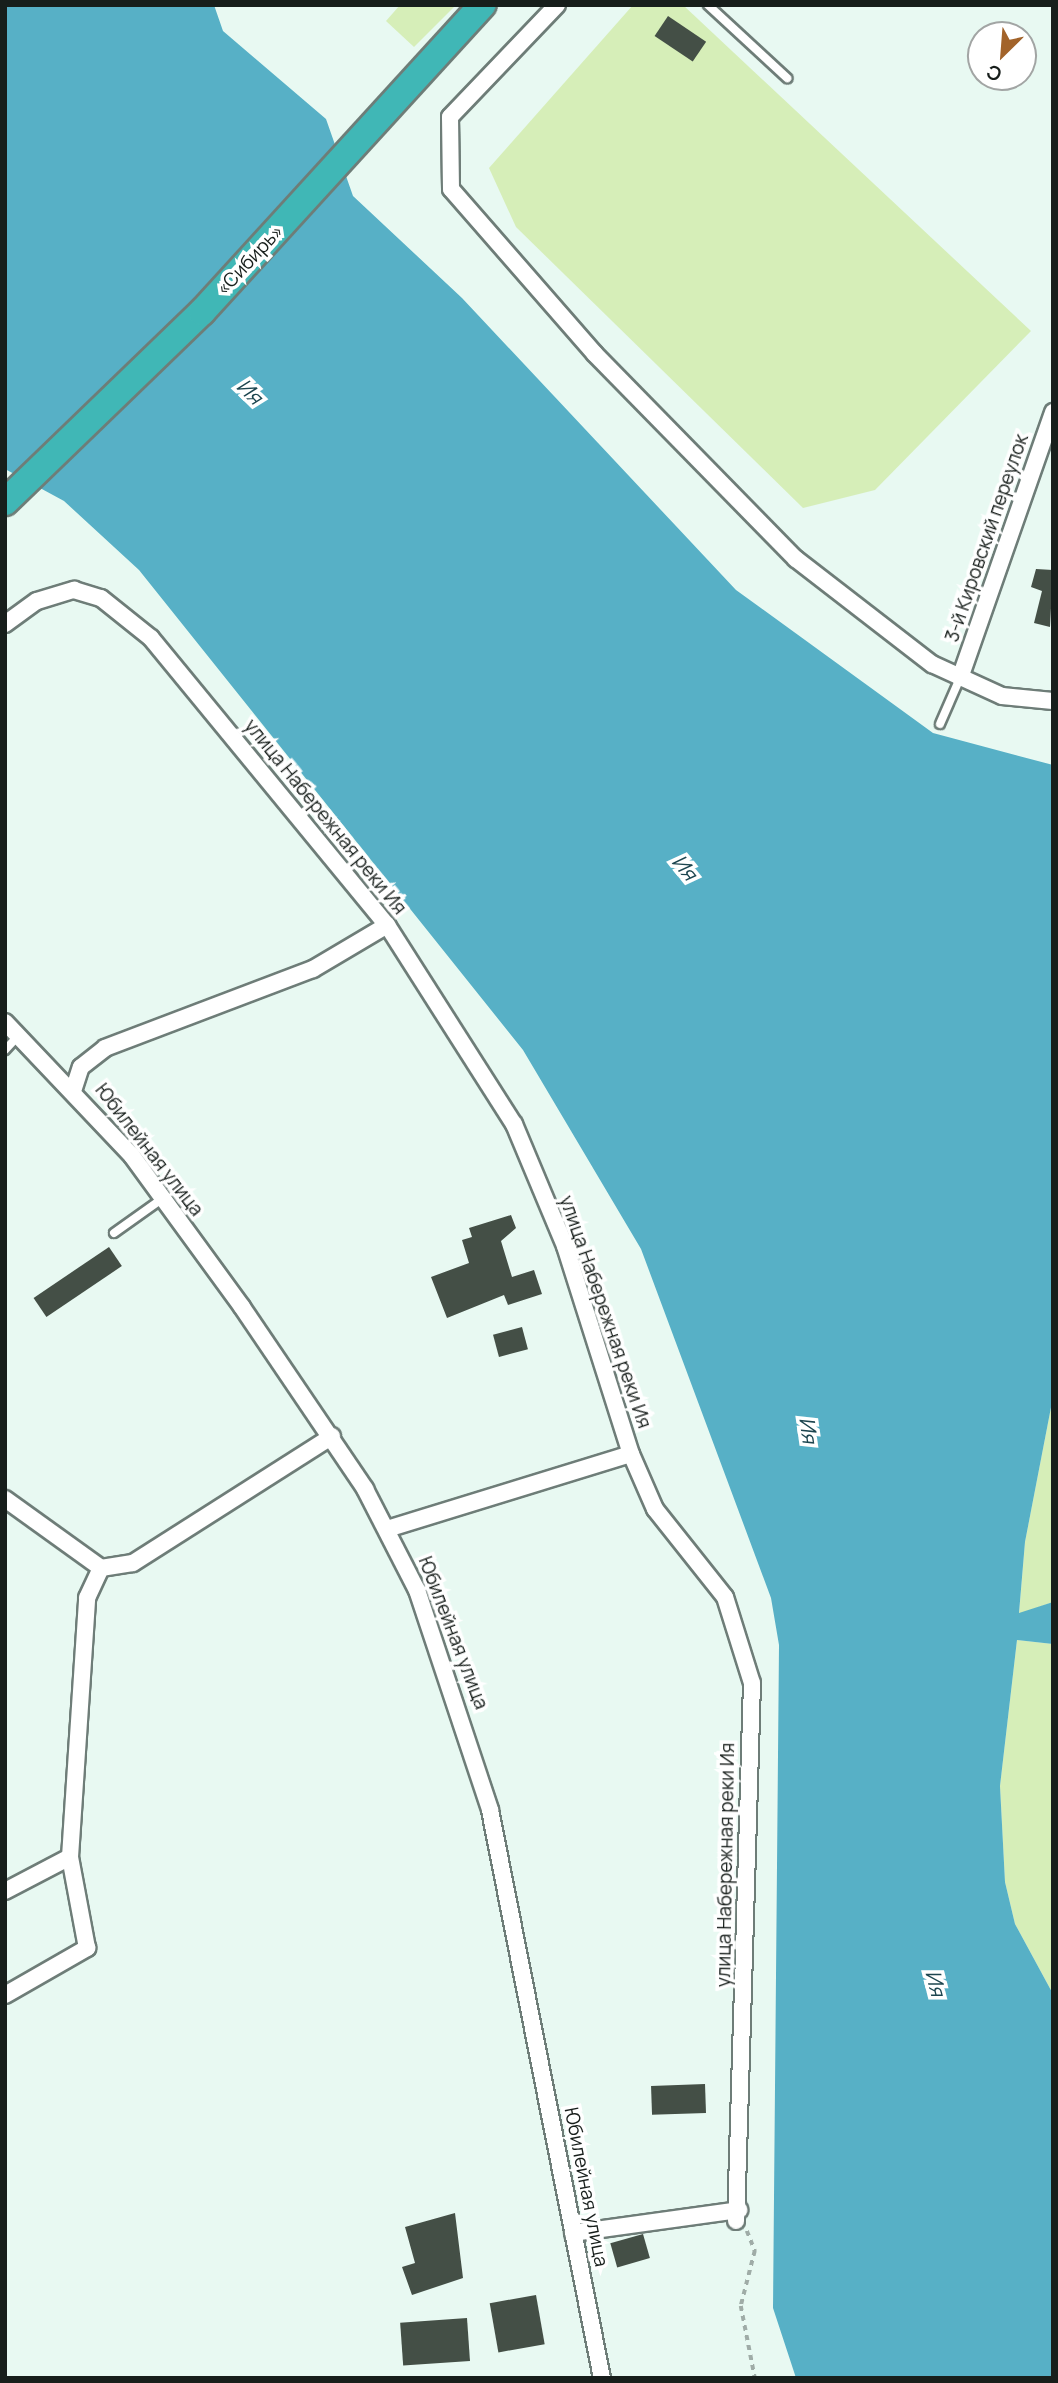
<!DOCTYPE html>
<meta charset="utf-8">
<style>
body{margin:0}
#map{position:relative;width:1058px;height:2383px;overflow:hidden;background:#e8f9f2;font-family:Manrope,sans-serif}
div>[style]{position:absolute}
.green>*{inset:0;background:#d6eeb8}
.water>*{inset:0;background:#57b0c6}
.building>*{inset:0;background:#444f46;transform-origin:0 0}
.path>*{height:3.5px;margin-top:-1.75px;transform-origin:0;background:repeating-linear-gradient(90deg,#9faca7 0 5px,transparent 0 10px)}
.roads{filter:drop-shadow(2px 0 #6e7d78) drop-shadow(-2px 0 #6e7d78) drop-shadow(0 2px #6e7d78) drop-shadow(0 -2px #6e7d78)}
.service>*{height:8px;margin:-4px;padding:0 4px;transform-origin:4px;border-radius:4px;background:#fff}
.minor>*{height:16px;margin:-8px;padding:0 8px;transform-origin:8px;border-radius:8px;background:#fff}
.trunk>*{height:26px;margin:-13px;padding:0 13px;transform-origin:13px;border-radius:13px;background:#40b7b6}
span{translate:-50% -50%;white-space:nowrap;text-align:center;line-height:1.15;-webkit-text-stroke:7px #fff;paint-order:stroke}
.street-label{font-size:19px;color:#171e1b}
.water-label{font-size:21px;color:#1c454f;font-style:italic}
.frame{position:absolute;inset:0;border:7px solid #171e1b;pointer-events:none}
.north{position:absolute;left:967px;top:21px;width:70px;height:70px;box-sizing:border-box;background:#fff;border:2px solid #a2a5a4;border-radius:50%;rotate:205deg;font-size:19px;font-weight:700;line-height:28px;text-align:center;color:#171e1b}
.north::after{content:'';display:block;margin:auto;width:24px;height:32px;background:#a2632a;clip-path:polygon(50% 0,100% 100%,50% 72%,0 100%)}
</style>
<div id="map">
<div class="green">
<i style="clip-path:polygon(400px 5px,456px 5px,414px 47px,386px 21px)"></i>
<i style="clip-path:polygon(633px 5px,683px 5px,1031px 331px,875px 490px,803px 508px,516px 227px,489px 168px)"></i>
<i style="clip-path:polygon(1053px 1397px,1053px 1602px,1019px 1614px,1025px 1542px)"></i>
<i style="clip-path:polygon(1017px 1640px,1053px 1644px,1053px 1994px,1015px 1924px,1005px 1882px,1000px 1786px)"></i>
</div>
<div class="water">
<i style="clip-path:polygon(5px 5px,214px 5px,223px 31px,326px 119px,353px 196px,462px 298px,736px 590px,933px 733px,1053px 765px,1053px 1397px,1025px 1542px,1019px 1613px,1053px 1602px,1053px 1644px,1017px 1640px,1000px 1786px,1005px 1882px,1015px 1924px,1053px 1994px,1053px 2378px,796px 2378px,773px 2308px,779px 1645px,771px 1598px,641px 1249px,523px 1050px,139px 570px,64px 501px,5px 469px)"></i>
</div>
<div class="building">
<i style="left:668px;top:16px;width:46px;height:24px;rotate:34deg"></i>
<i style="clip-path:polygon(1036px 569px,1053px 570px,1050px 627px,1034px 623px,1042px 591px,1031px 587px)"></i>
<i style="clip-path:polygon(511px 1215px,516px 1228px,501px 1241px,512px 1277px,534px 1270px,542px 1294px,508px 1305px,504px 1295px,447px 1318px,431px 1277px,469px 1263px,462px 1240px,472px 1237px,469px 1228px)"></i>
<i style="left:109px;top:1247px;width:23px;height:91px;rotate:56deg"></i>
<i style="left:522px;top:1327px;width:23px;height:30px;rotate:75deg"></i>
<i style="left:705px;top:2084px;width:29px;height:54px;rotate:88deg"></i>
<i style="clip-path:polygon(455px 2213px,463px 2278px,412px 2295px,402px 2267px,415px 2263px,405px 2227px)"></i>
<i style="left:643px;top:2234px;width:25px;height:34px;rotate:74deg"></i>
<i style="left:536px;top:2295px;width:50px;height:47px;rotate:80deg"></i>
<i style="left:467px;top:2318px;width:43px;height:67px;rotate:86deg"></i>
</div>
<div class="path">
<i style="left:747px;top:2231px;width:22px;rotate:68deg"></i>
<i style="left:755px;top:2251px;width:57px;rotate:104.3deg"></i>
<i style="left:741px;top:2306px;width:73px;rotate:79deg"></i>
</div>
<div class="roads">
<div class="service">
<i style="left:708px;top:5px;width:108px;rotate:42.7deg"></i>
<i style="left:940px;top:724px;width:50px;rotate:-66.5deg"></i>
<i style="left:5px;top:1050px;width:21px;rotate:-47deg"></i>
<i style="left:114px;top:1233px;width:60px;rotate:-35.5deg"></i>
</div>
<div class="minor">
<i style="left:557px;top:5px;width:155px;rotate:133.7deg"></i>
<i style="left:450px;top:117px;width:72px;rotate:89.2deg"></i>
<i style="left:451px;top:189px;width:219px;rotate:48.9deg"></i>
<i style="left:595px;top:354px;width:287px;rotate:45.6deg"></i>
<i style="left:796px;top:559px;width:172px;rotate:37.7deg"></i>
<i style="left:932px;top:664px;width:77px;rotate:24.6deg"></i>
<i style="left:1002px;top:696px;width:51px;rotate:5.6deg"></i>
<i style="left:5px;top:624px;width:39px;rotate:-36deg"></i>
<i style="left:37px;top:601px;width:39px;rotate:-17deg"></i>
<i style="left:74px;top:590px;width:28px;rotate:17deg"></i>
<i style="left:101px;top:598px;width:64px;rotate:38.7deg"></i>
<i style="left:151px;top:638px;width:372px;rotate:50.6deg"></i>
<i style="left:387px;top:925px;width:236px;rotate:57.5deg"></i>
<i style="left:514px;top:1124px;width:132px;rotate:67.3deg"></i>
<i style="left:565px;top:1246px;width:218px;rotate:72.4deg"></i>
<i style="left:631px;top:1454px;width:60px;rotate:66.4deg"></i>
<i style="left:655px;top:1509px;width:112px;rotate:51.5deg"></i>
<i style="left:725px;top:1597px;width:90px;rotate:72.6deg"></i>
<i style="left:752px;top:1683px;width:538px;rotate:91.7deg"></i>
<i style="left:960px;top:678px;width:282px;rotate:-70.7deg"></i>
<i style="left:5px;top:1022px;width:185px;rotate:46.5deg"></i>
<i style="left:132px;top:1156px;width:187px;rotate:53.9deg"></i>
<i style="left:242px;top:1307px;width:220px;rotate:55.9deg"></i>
<i style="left:365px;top:1489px;width:114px;rotate:62.8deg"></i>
<i style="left:417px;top:1590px;width:232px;rotate:71.6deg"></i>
<i style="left:490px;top:1810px;width:579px;rotate:78.85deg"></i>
<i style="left:74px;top:1088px;width:22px;rotate:-72deg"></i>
<i style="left:81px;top:1067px;width:31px;rotate:-38deg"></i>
<i style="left:105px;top:1048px;width:222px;rotate:-20.8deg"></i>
<i style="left:313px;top:969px;width:86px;rotate:-30.7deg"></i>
<i style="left:5px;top:1499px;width:118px;rotate:35.7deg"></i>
<i style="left:387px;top:1529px;width:255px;rotate:-17.1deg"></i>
<i style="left:5px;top:1891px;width:73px;rotate:-27.6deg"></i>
<i style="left:5px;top:1995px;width:95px;rotate:-29.8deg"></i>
<i style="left:87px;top:1948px;width:93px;rotate:-100.6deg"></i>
<i style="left:70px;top:1857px;width:260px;rotate:-86.2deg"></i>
<i style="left:87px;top:1598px;width:33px;rotate:-65deg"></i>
<i style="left:101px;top:1568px;width:32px;rotate:-9deg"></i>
<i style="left:133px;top:1563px;width:236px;rotate:-32.5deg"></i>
<i style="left:573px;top:2233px;width:168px;rotate:-7.9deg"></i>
</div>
<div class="trunk">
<i style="left:5px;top:502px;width:274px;rotate:-44deg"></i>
<i style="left:202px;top:312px;width:416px;rotate:-47.6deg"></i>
</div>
</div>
<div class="street-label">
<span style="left:250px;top:260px;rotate:-47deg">«Сибирь»</span>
<span style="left:987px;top:538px;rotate:-71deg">3-й Кировский переулок</span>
<span style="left:325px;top:817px;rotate:51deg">улица Набережная реки Ия</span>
<span style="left:149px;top:1150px;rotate:52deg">Юбилейная улица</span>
<span style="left:605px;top:1312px;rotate:71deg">улица Набережная реки Ия</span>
<span style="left:453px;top:1633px;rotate:69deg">Юбилейная улица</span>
<span style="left:726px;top:1865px;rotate:-89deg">улица Набережная реки Ия</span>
<span style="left:586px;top:2187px;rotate:79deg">Юбилейная улица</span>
</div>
<div class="water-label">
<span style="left:250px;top:391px;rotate:44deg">Ия</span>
<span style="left:685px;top:867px;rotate:51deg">Ия</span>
<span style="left:809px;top:1430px;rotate:82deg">Ия</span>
<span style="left:936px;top:1983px;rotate:76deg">Ия</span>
</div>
<div class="frame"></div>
<div class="north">С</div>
</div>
